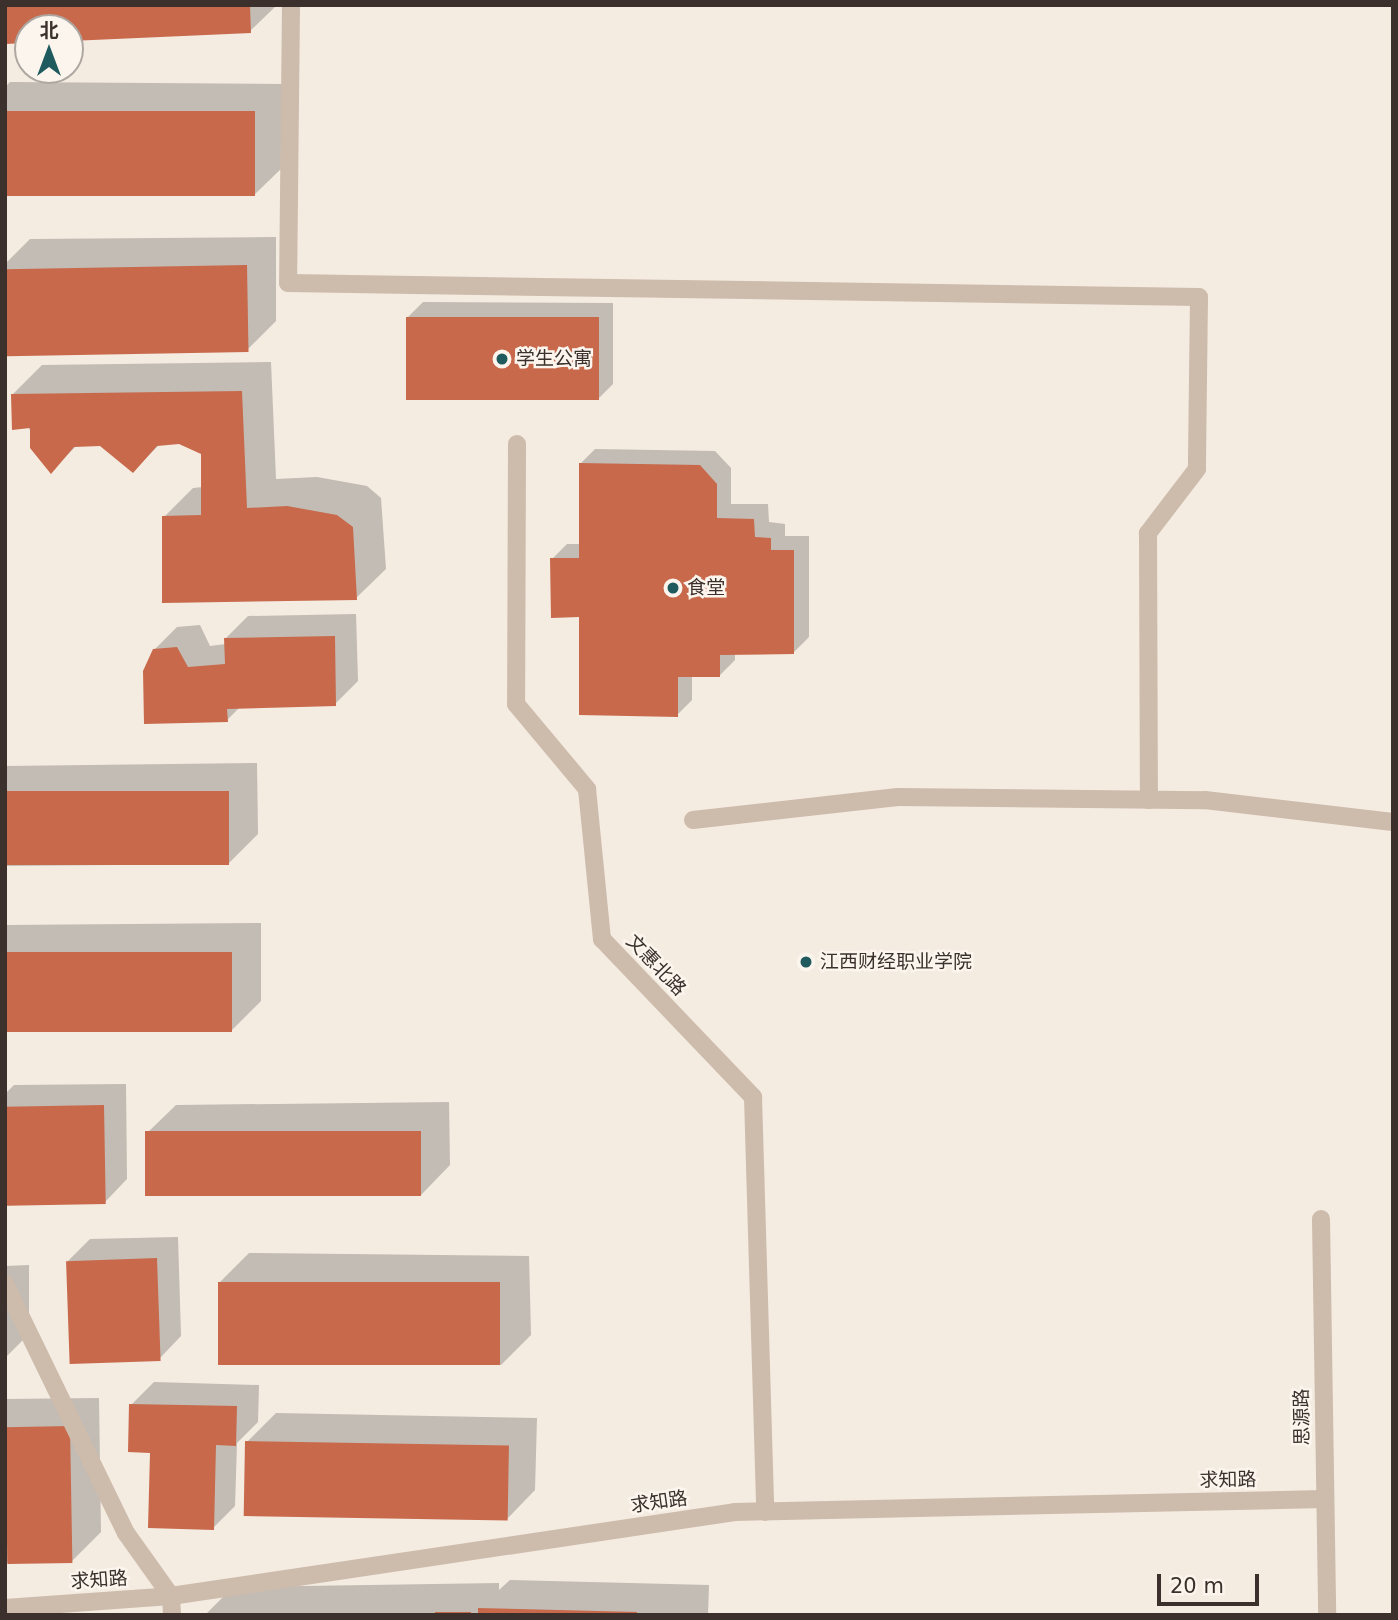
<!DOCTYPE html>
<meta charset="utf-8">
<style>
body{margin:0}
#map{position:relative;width:1398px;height:1620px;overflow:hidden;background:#f4ebe1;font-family:"DejaVu Sans","Noto Sans SC",sans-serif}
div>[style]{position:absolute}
.shadow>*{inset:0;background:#0003}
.building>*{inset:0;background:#c8694b;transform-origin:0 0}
.minor>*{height:18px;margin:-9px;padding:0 9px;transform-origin:9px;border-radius:9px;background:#cdbbac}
.dots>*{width:19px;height:19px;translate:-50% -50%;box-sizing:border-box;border:4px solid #fbf5ee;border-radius:50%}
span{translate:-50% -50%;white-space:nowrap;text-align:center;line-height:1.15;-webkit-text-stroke:5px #fbf5ee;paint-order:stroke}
.poi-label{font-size:19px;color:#3b302b}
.left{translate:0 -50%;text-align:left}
.street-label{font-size:19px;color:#3b302b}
.frame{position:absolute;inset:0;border:7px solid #3b302b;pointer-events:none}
.north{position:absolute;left:14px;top:14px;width:70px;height:70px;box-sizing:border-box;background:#fbf5ee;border:2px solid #aea6a0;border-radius:50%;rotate:0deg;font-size:19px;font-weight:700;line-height:28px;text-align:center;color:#3b302b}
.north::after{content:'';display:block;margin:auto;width:24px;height:32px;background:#1f5a5e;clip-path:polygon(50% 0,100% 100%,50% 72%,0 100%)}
.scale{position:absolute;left:1157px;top:1574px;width:102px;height:32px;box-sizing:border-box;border:4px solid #3b302b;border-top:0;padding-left:9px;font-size:21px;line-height:24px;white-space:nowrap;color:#3b302b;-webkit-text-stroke:5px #fbf5ee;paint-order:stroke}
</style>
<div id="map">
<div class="shadow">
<i style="clip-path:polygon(5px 5px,277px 5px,250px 31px,70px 39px,70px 28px,28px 28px,28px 41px)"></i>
<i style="clip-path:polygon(10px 82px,283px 84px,283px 167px,253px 196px,5px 195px,5px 87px)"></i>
<i style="clip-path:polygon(276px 237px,276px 321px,247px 350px,5px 352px,5px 264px,30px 239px)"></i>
<i style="clip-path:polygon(423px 302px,613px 303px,613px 384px,598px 399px,408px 317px)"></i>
<i style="clip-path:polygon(271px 362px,276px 479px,317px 477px,367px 486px,381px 498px,386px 569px,356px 598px,164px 517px,193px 488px,203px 487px,203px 453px,179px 442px,160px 444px,133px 471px,101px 444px,77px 445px,51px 472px,12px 395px,42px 365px)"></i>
<i style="clip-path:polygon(595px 449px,715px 451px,731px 468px,731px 504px,768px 504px,769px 522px,785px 524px,785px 536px,809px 536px,809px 637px,794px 652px,735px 653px,735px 660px,720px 675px,692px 675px,692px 700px,677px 715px,581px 615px,552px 559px,567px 544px,580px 544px,580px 464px)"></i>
<i style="clip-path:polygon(356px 614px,358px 681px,335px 704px,240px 707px,227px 720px,154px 650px,177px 627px,200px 625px,210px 646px,226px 644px,225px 639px,248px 616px)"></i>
<i style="clip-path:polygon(257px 763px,258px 834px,228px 864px,5px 866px,5px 766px)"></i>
<i style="clip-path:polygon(261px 923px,261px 1001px,232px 1030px,5px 1032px,5px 925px)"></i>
<i style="clip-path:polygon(126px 1084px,127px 1179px,105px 1202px,5px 1203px,5px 1094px,14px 1085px)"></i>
<i style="clip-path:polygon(449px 1102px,450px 1165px,421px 1195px,146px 1134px,176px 1105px)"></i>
<i style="clip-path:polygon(178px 1237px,181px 1336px,159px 1359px,68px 1261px,90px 1239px)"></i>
<i style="clip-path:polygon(249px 1253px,529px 1256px,531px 1335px,501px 1365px,220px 1282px)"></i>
<i style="clip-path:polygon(29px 1265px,29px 1334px,5px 1358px,5px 1266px)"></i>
<i style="clip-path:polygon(154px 1382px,259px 1385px,258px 1422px,237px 1443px,235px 1506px,213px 1528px,152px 1451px,131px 1405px)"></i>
<i style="clip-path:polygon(99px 1398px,101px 1532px,72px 1561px,5px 1562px,5px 1399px)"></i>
<i style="clip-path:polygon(276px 1413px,537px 1418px,535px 1490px,506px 1520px,247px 1442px)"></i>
<i style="clip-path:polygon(510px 1580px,709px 1585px,708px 1615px,205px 1615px,233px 1587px,499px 1583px,499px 1590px)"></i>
</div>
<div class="building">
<i style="clip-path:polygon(5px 5px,250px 5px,251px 33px,70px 41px,70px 28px,28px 28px,28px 43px,5px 44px)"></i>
<i style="left:5px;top:111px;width:250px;height:85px"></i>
<i style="left:247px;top:265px;width:87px;height:242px;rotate:89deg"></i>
<i style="left:406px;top:317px;width:193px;height:83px"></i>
<i style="clip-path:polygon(242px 391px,247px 508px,287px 506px,337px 515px,353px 527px,357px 600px,162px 603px,162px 516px,201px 515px,201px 454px,179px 444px,157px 446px,133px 473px,100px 446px,74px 447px,51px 474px,30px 448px,30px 428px,12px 430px,11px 394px)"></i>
<i style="clip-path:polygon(579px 463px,700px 465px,717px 484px,717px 518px,754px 519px,755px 537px,771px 538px,771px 550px,794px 550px,794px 654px,720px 655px,720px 677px,678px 677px,678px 717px,579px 715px,579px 617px,551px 618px,550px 558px,579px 558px)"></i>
<i style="clip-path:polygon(335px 636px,336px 706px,227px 709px,228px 722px,144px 724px,143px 671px,153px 649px,177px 647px,188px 667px,225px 664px,224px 638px)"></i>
<i style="left:229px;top:791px;width:74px;height:224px;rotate:90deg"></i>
<i style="left:232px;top:952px;width:80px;height:227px;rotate:90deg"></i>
<i style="left:104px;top:1105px;width:99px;height:99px;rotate:89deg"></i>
<i style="left:421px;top:1131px;width:65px;height:276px;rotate:90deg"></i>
<i style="left:157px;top:1258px;width:103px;height:91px;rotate:88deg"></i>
<i style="left:218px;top:1282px;width:282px;height:83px"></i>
<i style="clip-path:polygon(129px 1404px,237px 1406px,236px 1446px,216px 1445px,214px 1530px,148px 1528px,150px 1453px,128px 1452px)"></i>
<i style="left:70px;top:1426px;width:137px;height:65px;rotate:89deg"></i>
<i style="left:245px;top:1441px;width:264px;height:75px;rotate:1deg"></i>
<i style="clip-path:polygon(478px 1608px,637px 1612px,637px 1615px,478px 1615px)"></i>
<i style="left:435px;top:1612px;width:36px;height:3px"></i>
</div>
<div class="minor">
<i style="left:291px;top:5px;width:278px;rotate:90.6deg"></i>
<i style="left:288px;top:283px;width:911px;rotate:0.88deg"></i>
<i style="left:1199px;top:297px;width:172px;rotate:90.7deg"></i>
<i style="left:1197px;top:469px;width:81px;rotate:127.4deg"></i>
<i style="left:1148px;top:533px;width:267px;rotate:89.8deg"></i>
<i style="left:517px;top:444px;width:260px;rotate:90.2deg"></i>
<i style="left:516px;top:704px;width:111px;rotate:50.1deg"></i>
<i style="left:587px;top:789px;width:151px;rotate:84.3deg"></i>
<i style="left:602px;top:939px;width:219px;rotate:46.3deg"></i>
<i style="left:753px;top:1097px;width:415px;rotate:88.3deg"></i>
<i style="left:693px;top:820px;width:206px;rotate:-6.4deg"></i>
<i style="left:898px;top:797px;width:307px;rotate:0.6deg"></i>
<i style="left:1205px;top:800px;width:189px;rotate:6.7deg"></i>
<i style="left:1321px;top:1219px;width:396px;rotate:89.1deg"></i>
<i style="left:5px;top:1284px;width:277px;rotate:64.1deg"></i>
<i style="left:126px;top:1533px;width:77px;rotate:54.5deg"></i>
<i style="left:171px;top:1596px;width:19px;rotate:87deg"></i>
<i style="left:5px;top:1608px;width:166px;rotate:-4.1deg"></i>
<i style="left:171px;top:1596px;width:570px;rotate:-8.47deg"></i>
<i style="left:735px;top:1512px;width:589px;rotate:-1.26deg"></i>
</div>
<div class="dots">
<i style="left:502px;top:359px;background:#1f5a5e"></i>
<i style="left:673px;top:588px;background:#1f5a5e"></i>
<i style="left:806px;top:962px;background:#1f5a5e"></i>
</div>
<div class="poi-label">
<span class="left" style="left:516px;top:359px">学生公寓</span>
<span class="left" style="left:687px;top:588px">食堂</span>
<span class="left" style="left:820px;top:962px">江西财经职业学院</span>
</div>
<div class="street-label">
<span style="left:656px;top:965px;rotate:46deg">文惠北路</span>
<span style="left:1302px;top:1417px;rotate:-91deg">思源路</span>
<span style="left:1228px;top:1480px;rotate:-1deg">求知路</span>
<span style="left:659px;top:1502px;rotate:-8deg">求知路</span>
<span style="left:99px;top:1580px;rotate:-4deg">求知路</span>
</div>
<div class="frame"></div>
<div class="north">北</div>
<div class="scale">20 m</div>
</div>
